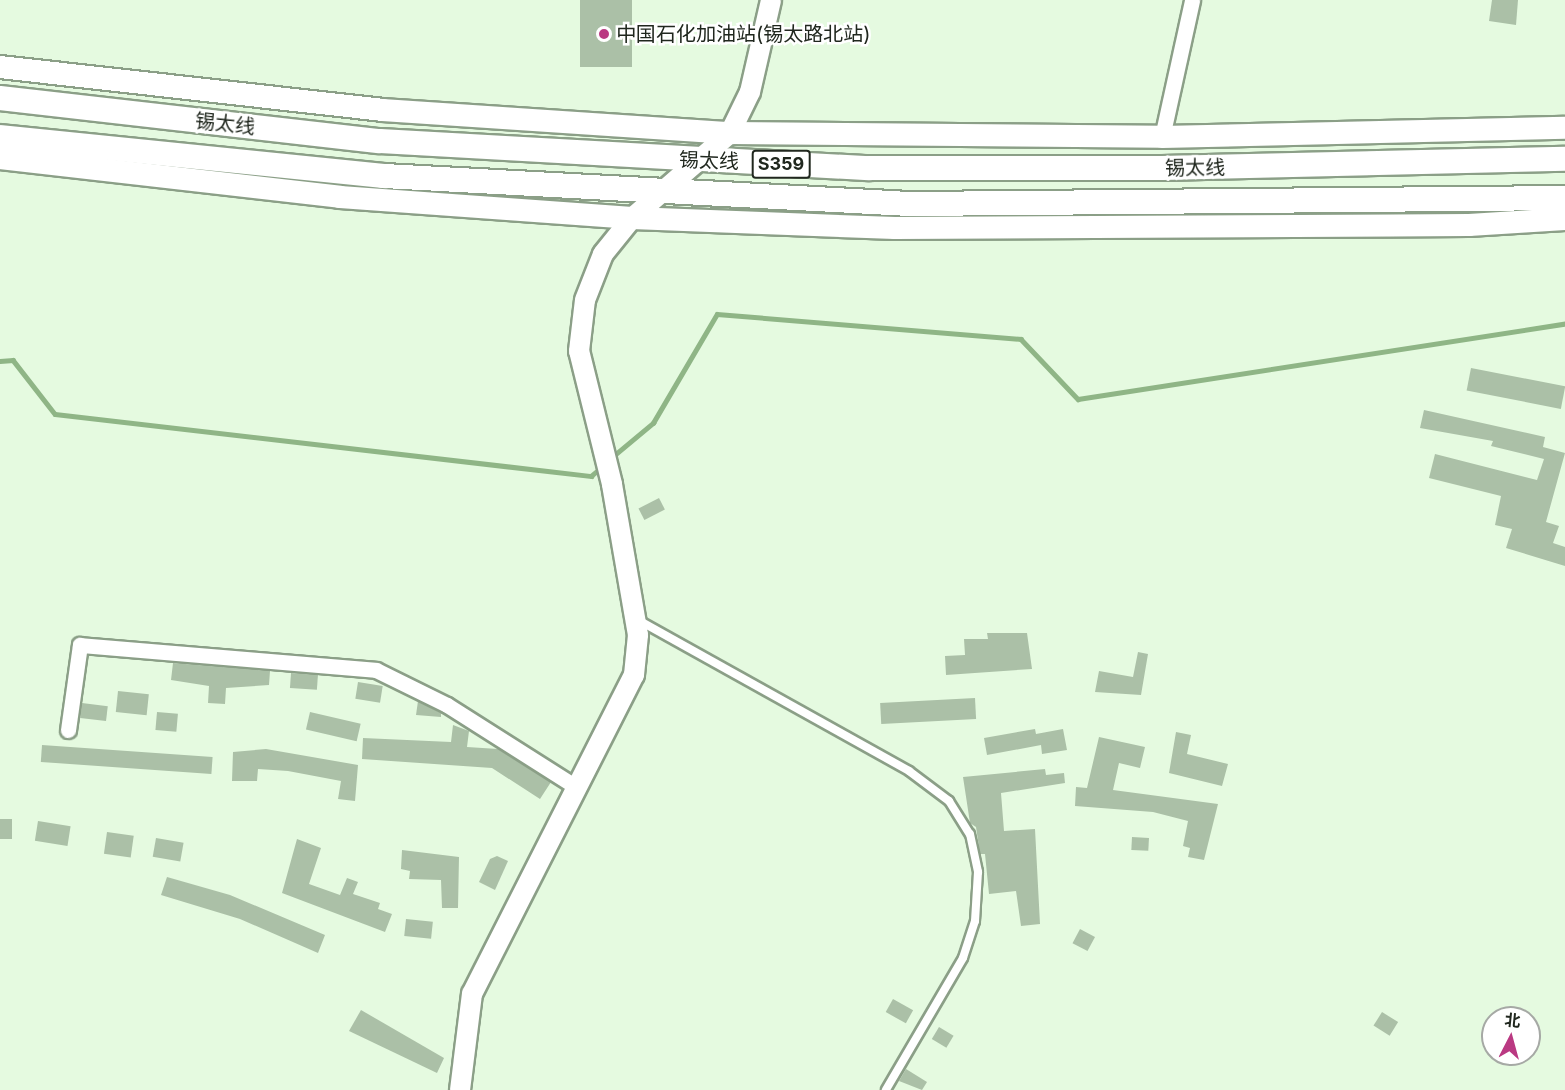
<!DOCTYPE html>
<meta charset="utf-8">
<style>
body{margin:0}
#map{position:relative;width:1565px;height:1090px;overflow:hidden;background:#e5fae0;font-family:Inter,"Noto Sans SC",sans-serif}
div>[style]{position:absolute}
.stream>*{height:4.5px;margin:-2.25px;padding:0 2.25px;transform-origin:2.25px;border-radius:2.25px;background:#8fb586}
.building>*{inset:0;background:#abc0a7;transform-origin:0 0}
.roads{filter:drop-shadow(2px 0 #8b9f87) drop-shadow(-2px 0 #8b9f87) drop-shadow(0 2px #8b9f87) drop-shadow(0 -2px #8b9f87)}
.service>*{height:8px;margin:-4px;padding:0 4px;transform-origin:4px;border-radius:4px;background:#fff}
.minor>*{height:15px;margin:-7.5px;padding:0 7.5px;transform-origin:7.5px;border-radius:7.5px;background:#fff}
.tertiary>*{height:20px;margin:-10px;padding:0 10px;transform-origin:10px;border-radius:10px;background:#fff}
.secondary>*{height:22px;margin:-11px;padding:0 11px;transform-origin:11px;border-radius:11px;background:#fff}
.primary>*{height:24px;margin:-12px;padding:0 12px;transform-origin:12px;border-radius:12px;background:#fff}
.dots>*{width:16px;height:16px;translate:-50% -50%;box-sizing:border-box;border:3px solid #fff;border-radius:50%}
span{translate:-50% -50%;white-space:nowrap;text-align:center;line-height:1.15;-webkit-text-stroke:5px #fff;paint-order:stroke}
.shield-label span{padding:2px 4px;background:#fff;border:2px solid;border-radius:4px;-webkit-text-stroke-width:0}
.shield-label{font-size:18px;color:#20271e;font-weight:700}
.poi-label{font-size:20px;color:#20271e}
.left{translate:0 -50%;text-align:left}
.street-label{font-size:20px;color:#20271e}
.north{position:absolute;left:1481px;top:1006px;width:60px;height:60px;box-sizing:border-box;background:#fff;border:2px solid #a6a9a5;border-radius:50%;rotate:6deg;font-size:16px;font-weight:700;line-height:24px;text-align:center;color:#20271e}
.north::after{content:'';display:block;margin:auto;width:21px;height:27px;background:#ba3982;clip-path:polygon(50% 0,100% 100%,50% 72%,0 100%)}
</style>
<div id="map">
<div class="stream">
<i style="left:0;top:361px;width:13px;rotate:-4deg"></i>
<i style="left:13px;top:360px;width:68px;rotate:52.1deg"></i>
<i style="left:55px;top:414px;width:540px;rotate:6.6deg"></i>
<i style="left:591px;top:476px;width:16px;rotate:-40deg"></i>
<i style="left:611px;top:458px;width:55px;rotate:-39.8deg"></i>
<i style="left:653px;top:423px;width:126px;rotate:-59.6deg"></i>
<i style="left:717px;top:314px;width:305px;rotate:4.7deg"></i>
<i style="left:1021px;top:339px;width:83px;rotate:46.5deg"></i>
<i style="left:1078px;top:399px;width:493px;rotate:-8.8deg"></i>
</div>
<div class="building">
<i style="left:580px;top:0;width:52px;height:67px"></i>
<i style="clip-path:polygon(1492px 0,1518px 0,1516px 25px,1489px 21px)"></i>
<i style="left:1471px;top:368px;width:96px;height:23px;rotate:11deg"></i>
<i style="clip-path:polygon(1424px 410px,1545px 437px,1543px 447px,1565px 453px,1546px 522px,1559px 526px,1553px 543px,1565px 547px,1565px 566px,1506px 548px,1512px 529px,1495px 525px,1501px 496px,1429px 478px,1435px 454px,1537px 480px,1544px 459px,1491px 446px,1493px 441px,1420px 428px)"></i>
<i style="left:659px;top:498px;width:13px;height:23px;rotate:63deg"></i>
<i style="clip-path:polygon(987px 633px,1027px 633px,1032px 669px,946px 675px,945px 656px,965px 655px,964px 639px,988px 639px)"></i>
<i style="clip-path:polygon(1138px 652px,1148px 654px,1141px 695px,1095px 692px,1099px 671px,1133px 677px)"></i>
<i style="clip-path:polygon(173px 663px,270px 671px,269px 685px,226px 688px,225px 704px,208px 703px,209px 686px,171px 680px)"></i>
<i style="left:291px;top:673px;width:27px;height:15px;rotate:4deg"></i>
<i style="left:358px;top:682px;width:25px;height:17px;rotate:9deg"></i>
<i style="left:118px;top:691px;width:31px;height:21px;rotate:6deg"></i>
<i style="left:975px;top:698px;width:21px;height:95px;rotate:87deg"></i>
<i style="clip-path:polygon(418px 701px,441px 713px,441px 717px,416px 715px)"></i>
<i style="left:82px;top:703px;width:26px;height:15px;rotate:7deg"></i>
<i style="left:157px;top:712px;width:21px;height:18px;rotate:5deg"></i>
<i style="left:310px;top:712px;width:52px;height:18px;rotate:13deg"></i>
<i style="clip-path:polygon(453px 725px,469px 731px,467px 747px,498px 749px,551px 782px,540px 799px,492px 768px,362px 759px,363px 738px,451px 742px)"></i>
<i style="clip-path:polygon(1035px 729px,1036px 734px,1063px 729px,1067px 750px,1042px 754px,1041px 745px,987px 755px,984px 738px)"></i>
<i style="clip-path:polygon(1176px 732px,1191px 735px,1187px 754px,1228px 764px,1222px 786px,1169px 773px)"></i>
<i style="clip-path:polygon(1099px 737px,1145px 747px,1140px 768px,1119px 763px,1113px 790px,1218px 804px,1204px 860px,1188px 857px,1190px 848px,1183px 846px,1188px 821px,1153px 812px,1075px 806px,1076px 787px,1087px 788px)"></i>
<i style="left:42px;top:745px;width:171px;height:17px;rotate:4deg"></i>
<i style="clip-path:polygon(266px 749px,358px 765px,355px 801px,338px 799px,341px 781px,288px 771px,258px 769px,257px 781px,232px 781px,233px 752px)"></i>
<i style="clip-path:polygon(1045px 769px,1046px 775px,1064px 773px,1065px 783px,1001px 793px,1004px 831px,1035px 829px,1040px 924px,1021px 926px,1016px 891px,989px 894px,985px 854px,980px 854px,976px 827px,970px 823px,963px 777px)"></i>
<i style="left:0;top:819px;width:12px;height:20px"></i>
<i style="left:38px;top:821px;width:33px;height:20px;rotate:9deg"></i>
<i style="left:107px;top:832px;width:27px;height:22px;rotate:8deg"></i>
<i style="left:1132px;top:837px;width:17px;height:13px;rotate:3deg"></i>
<i style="left:156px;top:838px;width:28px;height:19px;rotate:10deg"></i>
<i style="clip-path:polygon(297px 839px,321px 848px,309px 884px,340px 895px,347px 878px,358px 882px,353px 894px,380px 903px,378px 909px,392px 914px,385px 932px,282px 893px)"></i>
<i style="clip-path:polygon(402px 850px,459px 857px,458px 908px,442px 908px,441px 880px,409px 879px,410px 871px,401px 869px)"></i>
<i style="clip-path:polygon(497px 856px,508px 861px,495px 890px,479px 882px,490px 859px)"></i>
<i style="clip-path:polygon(167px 877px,230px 895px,325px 935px,318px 953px,240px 919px,161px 895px)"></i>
<i style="left:406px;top:919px;width:27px;height:17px;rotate:6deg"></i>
<i style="left:1080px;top:929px;width:17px;height:16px;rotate:28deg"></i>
<i style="left:893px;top:999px;width:23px;height:15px;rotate:29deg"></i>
<i style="clip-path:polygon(361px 1010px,444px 1058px,437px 1073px,349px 1031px)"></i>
<i style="left:1382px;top:1012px;width:19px;height:16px;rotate:32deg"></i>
<i style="left:939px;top:1027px;width:17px;height:14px;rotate:31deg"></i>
<i style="clip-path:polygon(906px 1069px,927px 1082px,922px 1090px,899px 1081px)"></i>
</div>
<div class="roads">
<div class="service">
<i style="left:638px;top:620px;width:310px;rotate:29.1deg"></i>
<i style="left:909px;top:771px;width:50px;rotate:36.9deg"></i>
<i style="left:949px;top:801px;width:39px;rotate:58deg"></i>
<i style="left:970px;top:834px;width:39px;rotate:78deg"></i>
<i style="left:978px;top:872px;width:49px;rotate:93.5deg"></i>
<i style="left:975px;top:921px;width:39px;rotate:108deg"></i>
<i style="left:963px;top:958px;width:153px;rotate:120.3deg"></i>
</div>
<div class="minor">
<i style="left:1162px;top:137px;width:140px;rotate:-77.6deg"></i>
<i style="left:68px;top:730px;width:86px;rotate:-82deg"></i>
<i style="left:80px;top:645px;width:297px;rotate:4.8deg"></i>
<i style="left:376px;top:670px;width:79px;rotate:26.2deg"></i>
<i style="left:447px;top:705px;width:153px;rotate:32.4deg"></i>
</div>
<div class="tertiary">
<i style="left:460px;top:1090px;width:97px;rotate:-82.9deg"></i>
<i style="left:472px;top:994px;width:358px;rotate:-63.1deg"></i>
<i style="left:634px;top:675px;width:40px;rotate:-84.3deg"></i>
<i style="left:638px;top:635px;width:153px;rotate:-99.8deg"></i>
<i style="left:612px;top:484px;width:137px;rotate:-103.9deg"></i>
<i style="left:579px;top:351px;width:51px;rotate:-83.3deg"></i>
<i style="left:585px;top:300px;width:49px;rotate:-68.6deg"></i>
<i style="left:603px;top:254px;width:46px;rotate:-51.1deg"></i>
<i style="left:632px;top:218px;width:130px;rotate:-40.9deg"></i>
<i style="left:730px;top:133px;width:46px;rotate:-64deg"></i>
<i style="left:750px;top:92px;width:94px;rotate:-77.1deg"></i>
</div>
<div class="secondary">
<i style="left:0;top:67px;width:384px;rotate:6.4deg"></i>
<i style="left:382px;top:110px;width:349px;rotate:3.8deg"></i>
<i style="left:730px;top:133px;width:432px;rotate:0.5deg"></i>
<i style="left:1162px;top:137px;width:403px;rotate:-1.3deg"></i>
<i style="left:0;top:158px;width:342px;rotate:6.5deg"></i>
<i style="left:340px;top:197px;width:293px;rotate:4.1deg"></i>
<i style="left:632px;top:218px;width:263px;rotate:2.2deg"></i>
<i style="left:895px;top:228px;width:574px;rotate:-0.3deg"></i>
<i style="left:1469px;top:225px;width:96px;rotate:-3.6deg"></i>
</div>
<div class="primary">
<i style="left:0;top:98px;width:382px;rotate:6.5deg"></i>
<i style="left:380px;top:141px;width:490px;rotate:3.2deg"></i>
<i style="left:869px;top:168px;width:293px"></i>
<i style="left:1162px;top:168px;width:403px;rotate:-1.3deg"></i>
<i style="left:0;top:137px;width:386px;rotate:5.8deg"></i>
<i style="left:384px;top:176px;width:526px;rotate:3.05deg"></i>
<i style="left:909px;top:204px;width:656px;rotate:-0.52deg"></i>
</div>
</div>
<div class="dots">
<i style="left:604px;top:34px;background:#ba3982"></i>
</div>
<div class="shield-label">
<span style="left:781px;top:164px">S359</span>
</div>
<div class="poi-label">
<span class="left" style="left:616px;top:34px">中国石化加油站(锡太路北站)</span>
</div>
<div class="street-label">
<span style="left:225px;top:124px;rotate:6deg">锡太线</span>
<span style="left:709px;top:161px;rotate:2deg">锡太线</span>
<span style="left:1195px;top:168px;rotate:-1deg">锡太线</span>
</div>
<div class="north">北</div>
</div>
